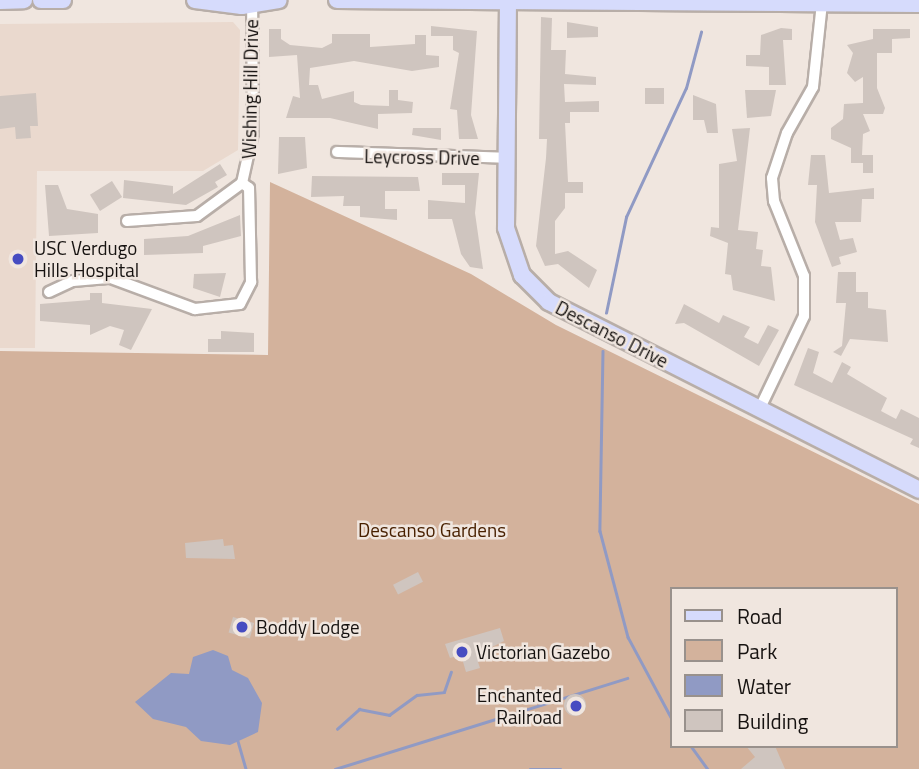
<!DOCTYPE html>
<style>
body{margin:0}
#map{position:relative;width:919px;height:769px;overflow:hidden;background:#f0e6df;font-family:"Titillium Web",sans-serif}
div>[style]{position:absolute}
.built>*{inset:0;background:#ead9ce}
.green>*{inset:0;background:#d3b29c}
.water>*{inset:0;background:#909ac4}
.stream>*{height:2.5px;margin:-1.25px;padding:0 1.25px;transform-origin:1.25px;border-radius:1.25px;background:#909ac4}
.building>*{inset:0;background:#cfc5bf;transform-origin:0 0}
.round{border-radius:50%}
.roads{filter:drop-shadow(2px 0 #b8aea8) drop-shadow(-2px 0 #b8aea8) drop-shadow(0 2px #b8aea8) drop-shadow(0 -2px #b8aea8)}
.street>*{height:10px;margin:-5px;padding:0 5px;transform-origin:5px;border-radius:5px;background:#fff}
.secondary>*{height:16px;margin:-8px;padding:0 8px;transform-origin:8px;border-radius:8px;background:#d6dbfc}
.dots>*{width:19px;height:19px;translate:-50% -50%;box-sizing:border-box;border:4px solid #f0e6df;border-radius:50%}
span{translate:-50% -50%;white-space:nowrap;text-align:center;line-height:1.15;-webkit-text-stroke:5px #f0e6df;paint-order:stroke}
.street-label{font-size:19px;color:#161210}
.poi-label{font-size:19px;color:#161210}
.left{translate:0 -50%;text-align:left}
.right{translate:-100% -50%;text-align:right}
.park-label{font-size:19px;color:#482000}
.legend{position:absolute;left:670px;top:587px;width:228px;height:161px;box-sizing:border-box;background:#f0e6df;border:2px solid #99918c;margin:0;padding:9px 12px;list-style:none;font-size:21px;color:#161210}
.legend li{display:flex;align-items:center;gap:14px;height:35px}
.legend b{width:35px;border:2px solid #99918c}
</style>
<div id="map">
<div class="built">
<i style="clip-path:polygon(233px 22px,240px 30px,238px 150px,203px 171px,37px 171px,35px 348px,0 348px,0 24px)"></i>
</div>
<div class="green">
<i style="clip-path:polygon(evenodd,270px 182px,471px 274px,556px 325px,919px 504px,919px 769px,0 769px,0 351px,268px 355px,270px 182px,672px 589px,896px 589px,896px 746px,672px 746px,672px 589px)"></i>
</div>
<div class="water">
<i style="clip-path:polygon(213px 650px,228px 656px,232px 670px,248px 678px,262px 703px,258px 732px,230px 745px,201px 741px,186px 727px,153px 719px,135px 702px,171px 673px,189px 674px,193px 657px)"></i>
</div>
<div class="stream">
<i style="left:606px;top:313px;width:98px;rotate:-78.2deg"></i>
<i style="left:626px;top:217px;width:142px;rotate:-65.1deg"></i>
<i style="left:686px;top:88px;width:58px;rotate:-75deg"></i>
<i style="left:603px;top:351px;width:180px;rotate:91deg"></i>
<i style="left:600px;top:531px;width:110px;rotate:75.2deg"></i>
<i style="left:628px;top:637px;width:93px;rotate:61.8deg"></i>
<i style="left:337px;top:729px;width:30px;rotate:-42deg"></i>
<i style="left:359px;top:709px;width:31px;rotate:11deg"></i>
<i style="left:389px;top:715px;width:34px;rotate:-36deg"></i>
<i style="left:417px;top:695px;width:27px;rotate:-6deg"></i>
<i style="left:444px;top:692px;width:21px;rotate:-71deg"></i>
<i style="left:238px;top:741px;width:29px;rotate:74deg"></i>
<i style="left:691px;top:746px;width:29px;rotate:54deg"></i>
<i style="left:335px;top:769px;width:306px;rotate:-17.3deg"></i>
<i style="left:530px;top:769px;width:31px"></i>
</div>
<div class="building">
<i style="clip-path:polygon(541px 17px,552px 18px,551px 50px,566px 50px,565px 74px,596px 77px,596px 85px,564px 84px,565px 102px,599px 101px,599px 112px,570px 112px,570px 123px,565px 123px,568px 182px,583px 182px,583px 193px,565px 193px,565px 208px,555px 221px,555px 254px,568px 251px,597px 270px,589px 288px,558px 264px,545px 266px,536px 246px,546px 158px,547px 139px,539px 139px)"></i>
<i style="clip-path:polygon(567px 22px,598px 27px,598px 37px,567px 38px)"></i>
<i style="clip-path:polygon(431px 26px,477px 31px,471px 115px,478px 139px,459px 139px,457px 110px,450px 109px,459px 53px,453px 50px,453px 36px,431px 36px)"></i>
<i style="clip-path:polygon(781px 28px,792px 29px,792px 40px,783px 40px,786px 85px,769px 85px,769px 67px,746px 66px,746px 55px,760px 55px,761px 35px)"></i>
<i style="clip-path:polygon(269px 29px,281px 29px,281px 39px,290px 45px,322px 48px,332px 43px,332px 34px,370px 34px,370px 47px,415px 44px,415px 35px,426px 35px,426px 55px,439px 56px,439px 67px,412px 71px,354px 61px,310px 68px,309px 85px,318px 85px,322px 99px,354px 91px,354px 102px,361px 105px,389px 106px,389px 90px,398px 90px,398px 100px,413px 102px,412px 113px,378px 114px,378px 129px,330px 118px,286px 118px,293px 96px,300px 98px,297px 55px,269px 57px)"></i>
<i style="clip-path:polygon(873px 29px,910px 29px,910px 38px,892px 39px,892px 53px,877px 53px,877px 88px,885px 108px,883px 114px,863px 114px,870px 131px,863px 134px,862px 155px,873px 155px,873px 173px,863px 173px,863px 163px,851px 163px,851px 148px,831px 139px,831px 128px,843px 119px,844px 104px,863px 103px,863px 77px,855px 82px,847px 73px,853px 53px,847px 45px,873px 39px)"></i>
<i style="left:645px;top:88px;width:19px;height:16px"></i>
<i style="clip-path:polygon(745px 90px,776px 90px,771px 116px,747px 118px)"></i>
<i style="clip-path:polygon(36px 93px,38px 126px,30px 126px,31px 138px,16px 139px,15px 127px,0 129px,0 96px)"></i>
<i style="clip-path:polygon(693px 95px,716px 104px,718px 133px,707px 133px,704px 120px,693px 120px)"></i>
<i style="clip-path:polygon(413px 128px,441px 128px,441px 140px,412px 135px)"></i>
<i style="clip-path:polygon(750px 128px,738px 230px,758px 232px,756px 249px,763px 250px,761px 266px,771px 267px,775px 301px,733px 290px,731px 275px,725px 274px,728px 243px,710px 236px,711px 227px,719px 228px,719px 164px,737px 161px,732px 129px)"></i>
<i style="clip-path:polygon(279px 137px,305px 137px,307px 168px,278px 174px)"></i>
<i style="clip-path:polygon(811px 155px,825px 155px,829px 193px,874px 188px,874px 199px,862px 199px,861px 222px,835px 222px,840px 240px,853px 238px,857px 252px,839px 257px,841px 264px,832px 267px,815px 222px,817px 185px,808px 185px)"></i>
<i style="clip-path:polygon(220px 164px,227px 175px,215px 182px,218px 187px,186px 205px,123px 198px,124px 180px,173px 186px,173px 194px)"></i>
<i style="clip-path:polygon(442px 173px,479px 173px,475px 213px,483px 269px,470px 267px,461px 254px,452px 219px,428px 219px,428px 200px,465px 203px,465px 185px,442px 185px)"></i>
<i style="clip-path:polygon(312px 176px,418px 177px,420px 191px,385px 191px,385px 209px,397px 209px,397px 220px,360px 217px,360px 206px,343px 206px,344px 196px,311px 197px)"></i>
<i style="left:112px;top:181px;width:19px;height:26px;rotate:58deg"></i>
<i style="clip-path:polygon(45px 185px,58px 185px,67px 209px,98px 214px,98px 233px,49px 236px)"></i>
<i style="clip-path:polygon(240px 215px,241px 236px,203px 246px,203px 253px,144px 255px,144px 239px,188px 236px)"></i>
<i style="clip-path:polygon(838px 272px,856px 272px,856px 292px,868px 292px,868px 308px,886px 310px,888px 342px,850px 339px,841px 356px,833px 352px,842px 346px,846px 303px,836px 303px)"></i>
<i style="clip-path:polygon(226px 273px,220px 297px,193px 288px,194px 274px)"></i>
<i style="clip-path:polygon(90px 293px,102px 293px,102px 303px,152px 309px,131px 350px,119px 345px,124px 330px,110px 326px,90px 335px,90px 325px,40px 321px,40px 304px,90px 300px)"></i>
<i style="clip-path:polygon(684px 304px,719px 323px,723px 315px,750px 327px,744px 337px,758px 344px,768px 325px,779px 330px,759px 366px,684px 323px,675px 324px)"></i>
<i style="clip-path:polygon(221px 331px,254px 333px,254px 352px,208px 352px,208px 339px,221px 339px)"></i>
<i style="clip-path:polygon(808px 348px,819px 352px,813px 373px,832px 383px,842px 362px,851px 367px,847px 374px,887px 398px,881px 411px,896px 419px,901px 409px,919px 418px,919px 448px,910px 444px,913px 439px,794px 385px)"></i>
<i style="clip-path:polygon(223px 539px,224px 546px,233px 545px,235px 559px,186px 558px,185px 543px)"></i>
<i style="left:418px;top:572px;width:11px;height:28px;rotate:63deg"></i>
<i style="left:233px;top:617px;width:22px;height:16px;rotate:16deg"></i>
<i style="clip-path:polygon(500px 628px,504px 641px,492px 647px,495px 657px,478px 662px,480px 668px,466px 672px,461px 655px,450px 658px,445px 644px)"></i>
<i class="round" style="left:564px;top:694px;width:22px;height:22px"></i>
<i style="clip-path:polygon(746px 746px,775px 746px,785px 769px,741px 769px,755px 757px)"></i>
</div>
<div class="roads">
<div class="street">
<i style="left:337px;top:152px;width:170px;rotate:2deg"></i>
<i style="left:127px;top:221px;width:70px;rotate:-4.1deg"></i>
<i style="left:197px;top:216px;width:56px;rotate:-36.3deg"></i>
<i style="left:242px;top:183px;width:51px;rotate:-77.6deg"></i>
<i style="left:253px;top:133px;width:132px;rotate:-90.4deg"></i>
<i style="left:49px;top:292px;width:26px;rotate:-25deg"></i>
<i style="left:73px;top:281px;width:38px;rotate:-5deg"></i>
<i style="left:111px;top:278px;width:90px;rotate:20.3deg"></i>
<i style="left:195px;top:309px;width:45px;rotate:-6.3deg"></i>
<i style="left:240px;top:304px;width:25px;rotate:-63deg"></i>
<i style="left:251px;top:282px;width:94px;rotate:-91.2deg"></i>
<i style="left:249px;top:188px;width:9px;rotate:-144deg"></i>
<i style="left:760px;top:408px;width:102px;rotate:-64.4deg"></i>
<i style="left:804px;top:316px;width:40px;rotate:-90deg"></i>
<i style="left:804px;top:276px;width:81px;rotate:-111.8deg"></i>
<i style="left:774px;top:201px;width:23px;rotate:-95deg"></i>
<i style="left:772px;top:178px;width:47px;rotate:-71.6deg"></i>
<i style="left:787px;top:133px;width:53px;rotate:-60.5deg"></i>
<i style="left:813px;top:87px;width:84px;rotate:-83.9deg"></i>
</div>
<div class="secondary">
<i style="left:41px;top:0;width:22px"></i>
<i style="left:195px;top:0;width:47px;rotate:7.3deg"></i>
<i style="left:242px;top:6px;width:37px;rotate:-9deg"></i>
<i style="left:337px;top:0;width:582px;rotate:0.39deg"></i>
<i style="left:508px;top:0;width:228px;rotate:90.5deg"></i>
<i style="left:506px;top:228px;width:50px;rotate:71.2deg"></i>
<i style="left:522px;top:275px;width:38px;rotate:45deg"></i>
<i style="left:549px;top:302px;width:415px;rotate:26.9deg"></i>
<i style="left:0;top:1px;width:24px;rotate:-2deg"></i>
</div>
</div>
<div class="dots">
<i style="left:18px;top:259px;background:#464cc1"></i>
<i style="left:242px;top:627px;background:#464cc1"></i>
<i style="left:462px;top:652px;background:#464cc1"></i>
<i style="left:576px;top:706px;background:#464cc1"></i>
</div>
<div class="street-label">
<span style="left:250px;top:89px;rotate:-89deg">Wishing Hill Drive</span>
<span style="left:422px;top:157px;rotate:1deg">Leycross Drive</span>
<span style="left:612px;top:334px;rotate:27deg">Descanso Drive</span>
</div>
<div class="poi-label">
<span class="left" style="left:34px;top:259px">USC Verdugo<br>Hills Hospital</span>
<span class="left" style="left:256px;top:627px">Boddy Lodge</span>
<span class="left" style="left:476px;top:652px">Victorian Gazebo</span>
<span class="right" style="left:562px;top:706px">Enchanted<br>Railroad</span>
</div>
<div class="park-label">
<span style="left:432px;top:530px">Descanso Gardens</span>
</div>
<ul class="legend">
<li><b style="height:9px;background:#d6dbfc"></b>Road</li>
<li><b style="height:19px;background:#d3b29c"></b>Park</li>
<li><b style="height:19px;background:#909ac4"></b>Water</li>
<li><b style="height:19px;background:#cfc5bf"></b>Building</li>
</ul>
</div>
